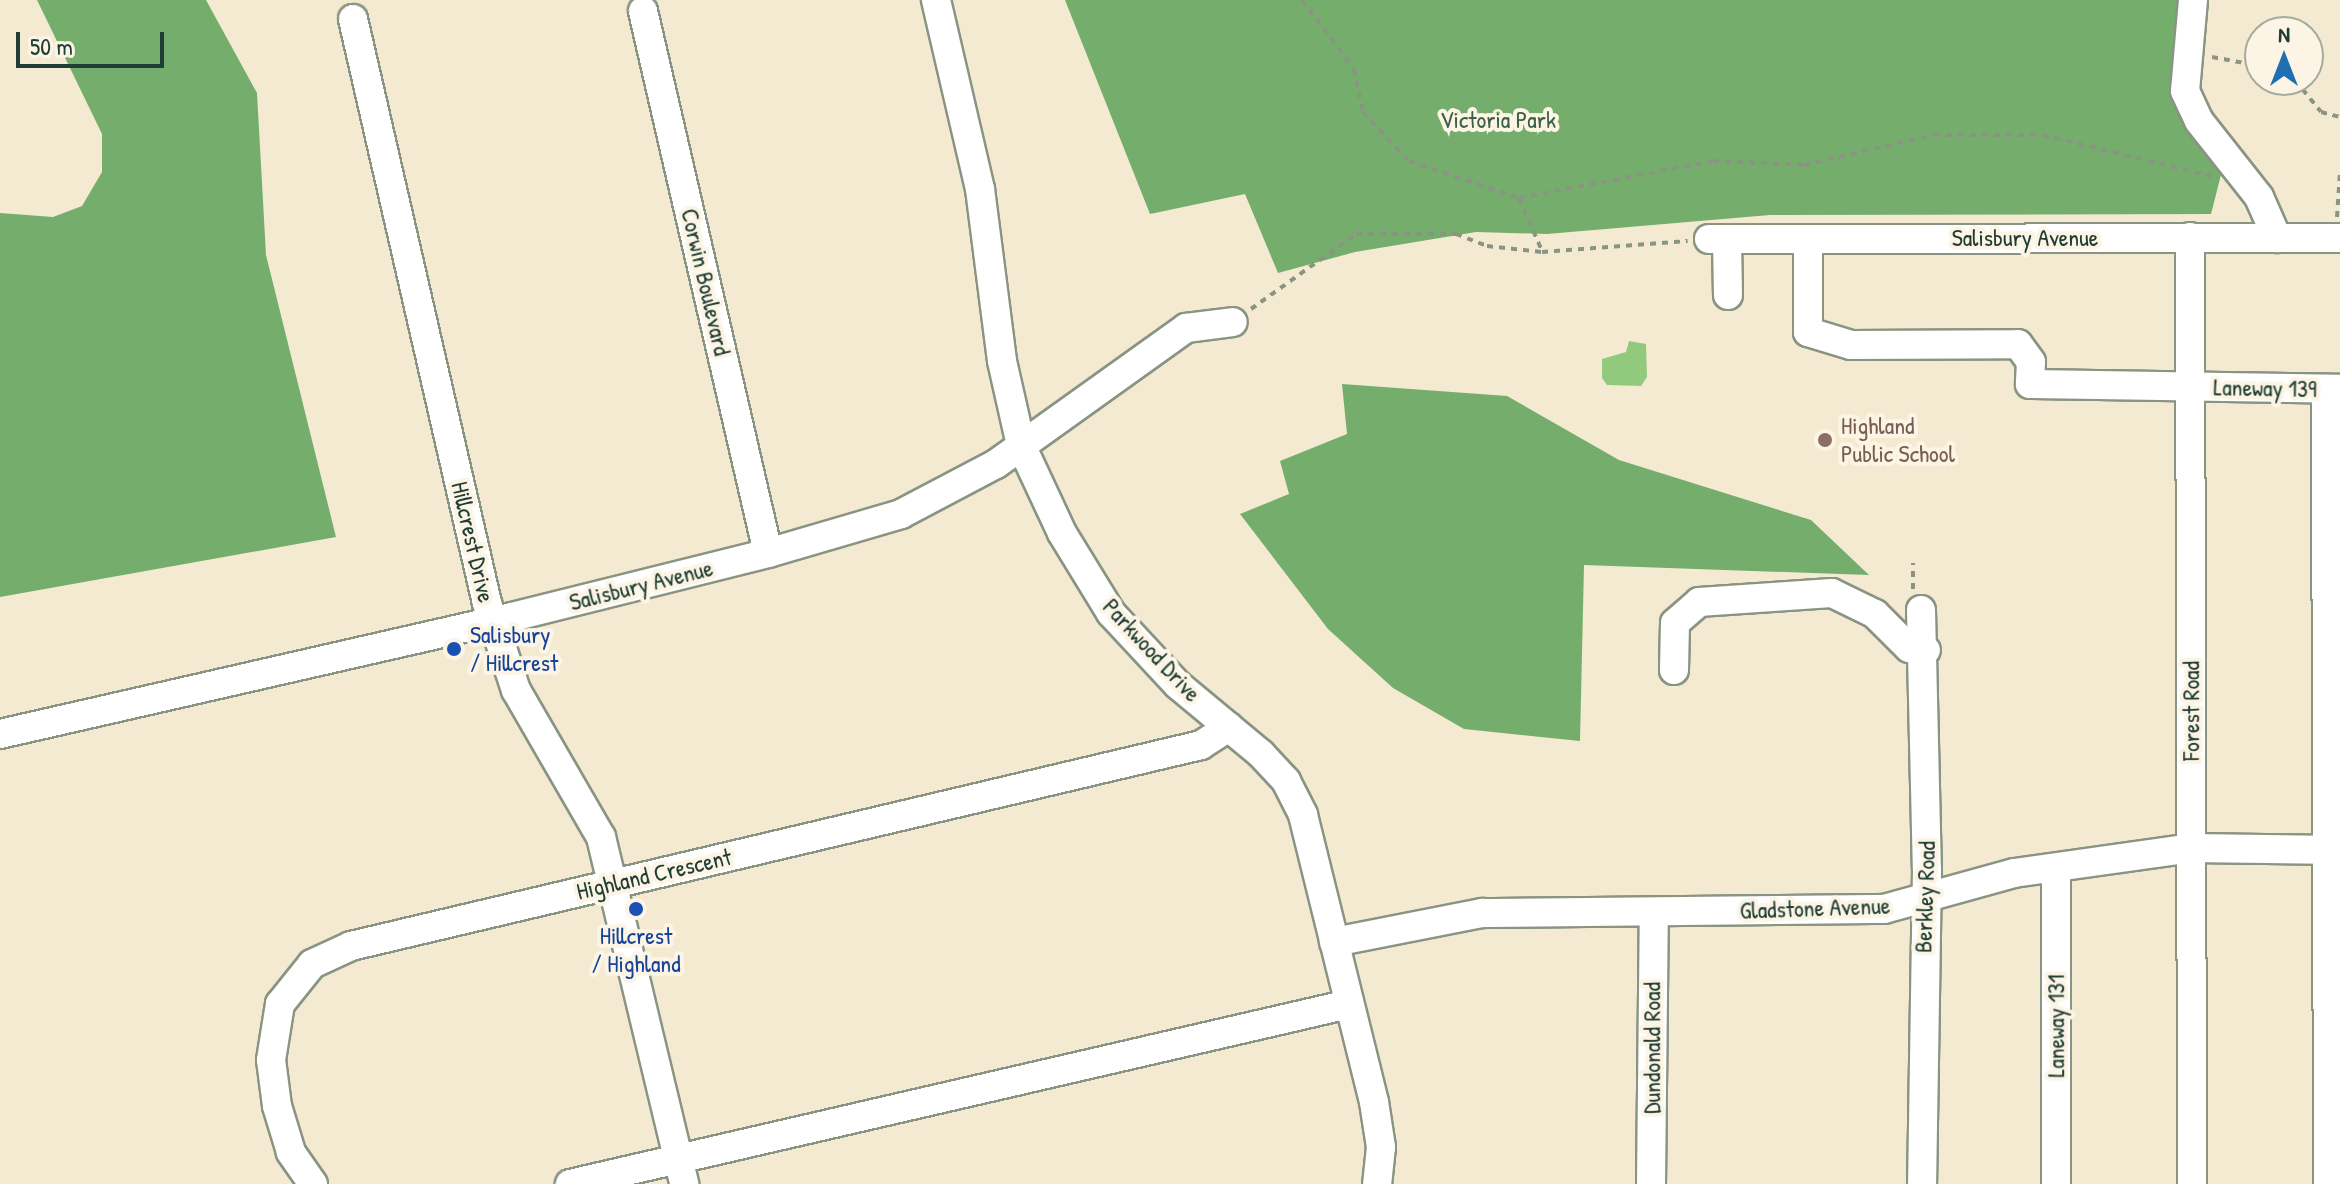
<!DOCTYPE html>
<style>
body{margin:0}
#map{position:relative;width:2340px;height:1184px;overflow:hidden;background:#f3ead1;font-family:"Patrick Hand",sans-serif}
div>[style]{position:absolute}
.green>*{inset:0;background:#92ca7d}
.forest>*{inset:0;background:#75ae6c}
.path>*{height:4px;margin-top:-2px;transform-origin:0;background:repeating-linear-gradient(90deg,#899482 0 6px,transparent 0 12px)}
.roads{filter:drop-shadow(2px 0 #899482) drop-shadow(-2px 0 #899482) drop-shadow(0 2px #899482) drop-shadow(0 -2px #899482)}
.minor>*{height:28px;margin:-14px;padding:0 14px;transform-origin:14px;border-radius:14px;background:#fff}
.dots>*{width:22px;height:22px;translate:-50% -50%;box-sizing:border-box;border:4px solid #fcf5e5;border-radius:50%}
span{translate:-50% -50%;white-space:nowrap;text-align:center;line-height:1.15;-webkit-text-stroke:8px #fcf5e5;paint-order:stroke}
.park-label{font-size:24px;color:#3c6046}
.street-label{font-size:24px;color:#1f3d34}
.education-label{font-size:24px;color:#785e54}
.left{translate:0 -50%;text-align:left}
.transit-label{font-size:24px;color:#164399}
.north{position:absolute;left:2244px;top:16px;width:80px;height:80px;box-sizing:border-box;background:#fcf5e5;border:2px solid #a4ab9e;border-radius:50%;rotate:0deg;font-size:22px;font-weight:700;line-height:32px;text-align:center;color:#1f3d34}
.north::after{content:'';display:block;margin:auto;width:28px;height:36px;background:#1f6fb2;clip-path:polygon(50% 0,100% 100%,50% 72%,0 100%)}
.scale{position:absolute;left:16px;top:32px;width:148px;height:36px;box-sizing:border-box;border:4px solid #1f3d34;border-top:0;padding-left:10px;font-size:24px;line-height:28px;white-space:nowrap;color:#1f3d34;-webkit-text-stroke:6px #fcf5e5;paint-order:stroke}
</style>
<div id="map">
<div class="green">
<i style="clip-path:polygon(1629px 341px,1646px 344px,1647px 377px,1641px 386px,1607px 385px,1602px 378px,1602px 359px,1626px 352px)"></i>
</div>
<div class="forest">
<i style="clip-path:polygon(37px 0,206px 0,257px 93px,266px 255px,336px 537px,0 597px,0 213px,53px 217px,82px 206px,102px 172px,102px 134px)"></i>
<i style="clip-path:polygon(1065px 0,2179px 0,2173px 90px,2223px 167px,2211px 214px,1770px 215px,1547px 234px,1476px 232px,1355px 252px,1278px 273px,1245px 194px,1150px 214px)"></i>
<i style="clip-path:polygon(1342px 384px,1507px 396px,1619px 460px,1811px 520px,1869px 575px,1584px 565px,1580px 741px,1464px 729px,1393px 688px,1328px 629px,1240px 514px,1289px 494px,1280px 461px,1347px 434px)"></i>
</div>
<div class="path">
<i style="left:1302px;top:0;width:86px;rotate:53deg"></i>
<i style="left:1354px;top:69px;width:44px;rotate:78.2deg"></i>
<i style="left:1363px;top:112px;width:67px;rotate:46.8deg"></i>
<i style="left:1409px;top:161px;width:116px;rotate:18.6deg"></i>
<i style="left:1519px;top:198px;width:197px;rotate:-10.8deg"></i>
<i style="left:1713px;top:161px;width:91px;rotate:2.5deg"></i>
<i style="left:1804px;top:165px;width:133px;rotate:-13deg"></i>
<i style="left:1934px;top:135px;width:109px"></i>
<i style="left:2043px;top:135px;width:173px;rotate:13.7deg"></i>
<i style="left:2212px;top:57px;width:49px;rotate:10.6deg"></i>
<i style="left:2295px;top:80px;width:41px;rotate:50.9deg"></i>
<i style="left:2321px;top:112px;width:20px;rotate:15deg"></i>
<i style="left:1519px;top:198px;width:58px;rotate:66.5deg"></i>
<i style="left:2337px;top:217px;width:45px;rotate:-86.2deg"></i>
<i style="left:1251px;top:309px;width:129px;rotate:-35.5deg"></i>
<i style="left:1356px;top:234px;width:100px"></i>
<i style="left:1456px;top:234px;width:33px;rotate:21deg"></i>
<i style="left:1487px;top:246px;width:55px;rotate:6.2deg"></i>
<i style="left:1542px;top:252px;width:146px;rotate:-4.3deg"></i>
<i style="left:1913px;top:589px;width:26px;rotate:-90deg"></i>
</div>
<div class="roads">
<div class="minor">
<i style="left:936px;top:0;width:194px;rotate:76.9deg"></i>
<i style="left:980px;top:189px;width:173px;rotate:82.7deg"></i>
<i style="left:1002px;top:361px;width:86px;rotate:77.3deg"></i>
<i style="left:1021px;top:445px;width:97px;rotate:65deg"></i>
<i style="left:1062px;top:533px;width:94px;rotate:58.5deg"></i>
<i style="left:1111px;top:613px;width:98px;rotate:47.1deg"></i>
<i style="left:1178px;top:685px;width:108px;rotate:39.7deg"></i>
<i style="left:1261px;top:754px;width:37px;rotate:47deg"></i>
<i style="left:1286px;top:781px;width:38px;rotate:63deg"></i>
<i style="left:1303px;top:815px;width:296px;rotate:76.1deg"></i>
<i style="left:1374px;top:1102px;width:46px;rotate:81.2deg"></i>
<i style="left:1381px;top:1147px;width:37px;rotate:96deg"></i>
<i style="left:2193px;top:0;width:91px;rotate:95deg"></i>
<i style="left:2185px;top:91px;width:33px;rotate:65deg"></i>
<i style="left:2199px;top:121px;width:97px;rotate:51.7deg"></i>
<i style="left:2259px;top:197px;width:45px;rotate:66.3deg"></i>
<i style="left:643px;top:11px;width:556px;rotate:77.01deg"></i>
<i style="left:353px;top:19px;width:599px;rotate:77.08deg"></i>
<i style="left:487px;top:603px;width:92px;rotate:71.6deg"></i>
<i style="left:516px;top:690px;width:170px;rotate:60deg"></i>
<i style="left:601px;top:837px;width:357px;rotate:76.5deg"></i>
<i style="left:2190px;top:237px;width:947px;rotate:89.88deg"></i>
<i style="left:1709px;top:239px;width:631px;rotate:-0.09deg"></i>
<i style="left:1727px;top:239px;width:56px;rotate:89deg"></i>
<i style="left:1808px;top:239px;width:93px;rotate:90deg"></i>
<i style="left:1808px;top:332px;width:45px;rotate:16.8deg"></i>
<i style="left:1851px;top:345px;width:167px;rotate:-0.3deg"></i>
<i style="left:2018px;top:344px;width:22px;rotate:54deg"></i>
<i style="left:2031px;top:362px;width:22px;rotate:93deg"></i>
<i style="left:2030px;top:384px;width:310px;rotate:0.9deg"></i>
<i style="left:2326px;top:389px;width:795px;rotate:89.86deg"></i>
<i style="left:1921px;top:610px;width:260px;rotate:88.7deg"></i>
<i style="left:1927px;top:870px;width:314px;rotate:90.9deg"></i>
<i style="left:1674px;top:670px;width:47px;rotate:-88.8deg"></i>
<i style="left:1675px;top:623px;width:32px;rotate:-41deg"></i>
<i style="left:1699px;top:602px;width:133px;rotate:-3.9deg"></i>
<i style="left:1832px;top:593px;width:48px;rotate:26deg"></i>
<i style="left:1875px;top:614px;width:48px;rotate:45deg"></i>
<i style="left:1909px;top:648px;width:17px;rotate:7deg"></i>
<i style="left:0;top:734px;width:525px;rotate:-12.87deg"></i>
<i style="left:512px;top:617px;width:264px;rotate:-14deg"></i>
<i style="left:768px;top:553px;width:139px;rotate:-16.3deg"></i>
<i style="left:901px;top:514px;width:107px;rotate:-27.8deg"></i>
<i style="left:996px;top:464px;width:234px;rotate:-35.6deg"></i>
<i style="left:1186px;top:328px;width:47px;rotate:-7.3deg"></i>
<i style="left:2056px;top:868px;width:316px;rotate:90deg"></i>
<i style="left:1334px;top:942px;width:151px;rotate:-11.1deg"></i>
<i style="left:1482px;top:913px;width:402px;rotate:-0.6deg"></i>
<i style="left:1884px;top:909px;width:135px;rotate:-15.5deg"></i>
<i style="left:2014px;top:873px;width:179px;rotate:-8deg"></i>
<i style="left:2191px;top:848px;width:149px;rotate:0.8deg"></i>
<i style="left:313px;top:1184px;width:39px;rotate:-125deg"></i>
<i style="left:291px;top:1152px;width:48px;rotate:-106.9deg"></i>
<i style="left:277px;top:1106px;width:46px;rotate:-97.4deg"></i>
<i style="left:271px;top:1060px;width:57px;rotate:-80.9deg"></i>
<i style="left:280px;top:1004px;width:51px;rotate:-51.3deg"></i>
<i style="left:312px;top:964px;width:43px;rotate:-24.8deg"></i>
<i style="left:351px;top:946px;width:873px;rotate:-13.3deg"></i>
<i style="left:1201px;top:745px;width:33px;rotate:-33deg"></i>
<i style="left:570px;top:1184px;width:800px;rotate:-13.01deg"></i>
<i style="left:1651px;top:1184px;width:272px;rotate:-89.4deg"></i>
</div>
</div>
<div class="dots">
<i style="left:1825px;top:440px;background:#8d6e63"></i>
<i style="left:454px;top:649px;background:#1a4fb4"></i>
<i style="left:636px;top:909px;background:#1a4fb4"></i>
</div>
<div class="park-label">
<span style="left:1498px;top:120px">Victoria Park</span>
</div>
<div class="street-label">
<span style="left:2025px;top:238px">Salisbury Avenue</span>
<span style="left:706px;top:282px;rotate:77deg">Corwin Boulevard</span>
<span style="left:2265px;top:388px;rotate:1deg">Laneway 139</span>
<span style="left:473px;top:542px;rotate:77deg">Hillcrest Drive</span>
<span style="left:641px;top:585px;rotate:-14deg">Salisbury Avenue</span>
<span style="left:1152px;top:650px;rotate:47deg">Parkwood Drive</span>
<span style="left:2191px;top:711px;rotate:-90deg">Forest Road</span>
<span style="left:654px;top:874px;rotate:-13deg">Highland Crescent</span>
<span style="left:1925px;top:897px;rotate:-88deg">Berkley Road</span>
<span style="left:1815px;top:908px;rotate:-2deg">Gladstone Avenue</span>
<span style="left:2056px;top:1026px;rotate:-90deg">Laneway 131</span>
<span style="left:1652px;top:1048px;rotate:-90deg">Dundonald Road</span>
</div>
<div class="education-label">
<span class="left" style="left:1841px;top:440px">Highland<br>Public School</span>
</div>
<div class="transit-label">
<span class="left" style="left:470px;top:649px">Salisbury<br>/ Hillcrest</span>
<span style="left:636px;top:950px">Hillcrest<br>/ Highland</span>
</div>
<div class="north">N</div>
<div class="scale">50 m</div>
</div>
